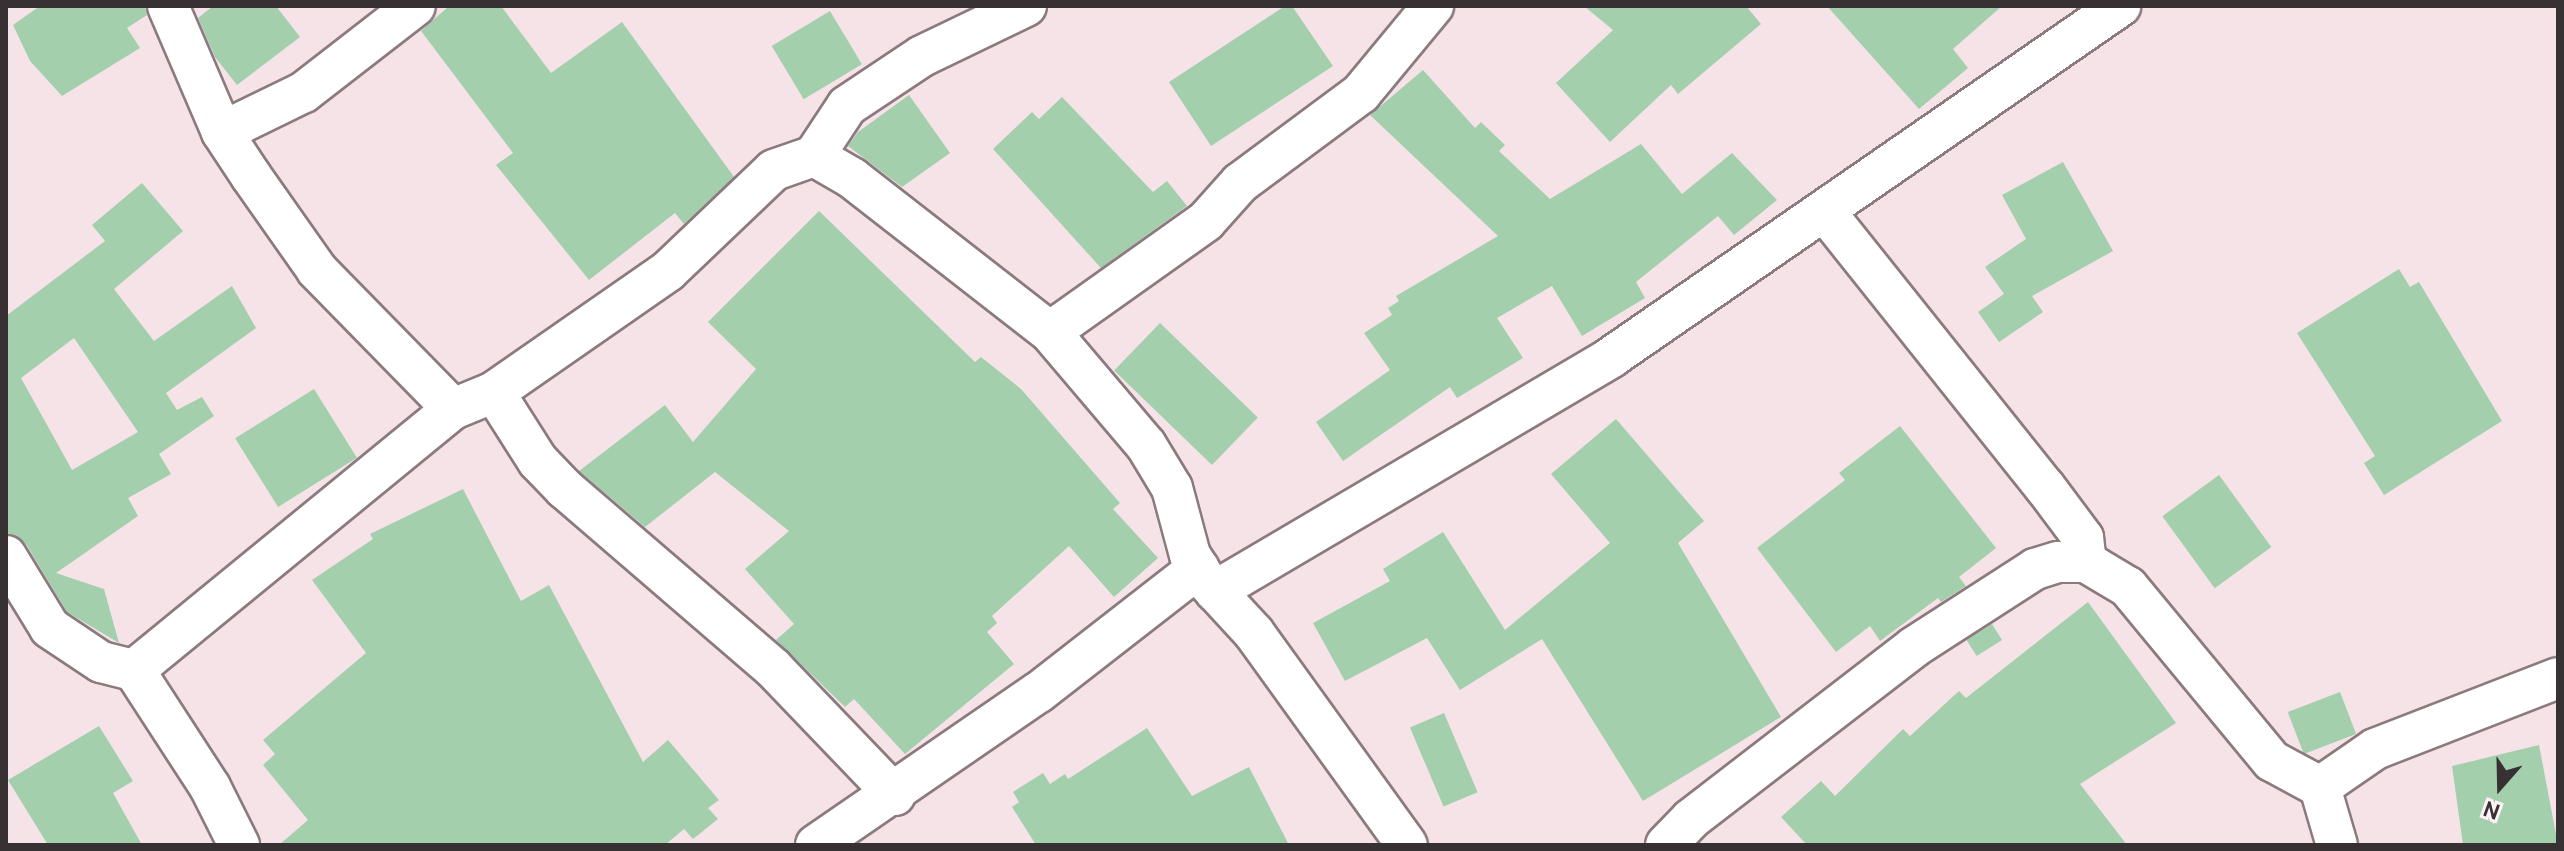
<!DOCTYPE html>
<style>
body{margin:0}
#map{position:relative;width:2564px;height:851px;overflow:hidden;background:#f6e3e7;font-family:Cabin,sans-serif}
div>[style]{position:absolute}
.building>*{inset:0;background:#a3cfad;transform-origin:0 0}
.roads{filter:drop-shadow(2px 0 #8b7a7e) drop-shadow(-2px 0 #8b7a7e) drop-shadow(0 2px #8b7a7e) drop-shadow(0 -2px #8b7a7e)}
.minor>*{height:40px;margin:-20px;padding:0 20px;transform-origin:20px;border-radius:20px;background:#fff}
span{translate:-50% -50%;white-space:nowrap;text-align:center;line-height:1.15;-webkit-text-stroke:6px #fef2f5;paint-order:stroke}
.frame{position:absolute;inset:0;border:8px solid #383133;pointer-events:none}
.north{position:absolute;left:2460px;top:747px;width:80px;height:80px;-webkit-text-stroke:6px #fef2f5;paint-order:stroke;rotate:200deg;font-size:22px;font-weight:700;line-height:32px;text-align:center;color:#383133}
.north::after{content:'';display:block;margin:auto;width:28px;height:36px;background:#383133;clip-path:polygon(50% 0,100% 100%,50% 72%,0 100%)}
</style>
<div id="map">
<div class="building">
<i style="clip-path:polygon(40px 6px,145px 6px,147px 15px,127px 28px,140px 48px,62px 96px,30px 61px,13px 25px)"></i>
<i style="clip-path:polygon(213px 6px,276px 6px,300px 37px,237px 85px,215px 57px,198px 18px)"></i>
<i style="clip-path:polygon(449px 6px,501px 6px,551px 73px,622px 22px,734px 177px,684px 224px,675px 213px,589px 280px,496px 165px,513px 153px,421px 31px)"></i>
<i style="clip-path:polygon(1285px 6px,1292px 6px,1333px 66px,1211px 146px,1169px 82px)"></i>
<i style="clip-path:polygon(1584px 6px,1746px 6px,1761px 24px,1678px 94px,1671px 85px,1610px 142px,1556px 83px,1613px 30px)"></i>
<i style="clip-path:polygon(1827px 6px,2002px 6px,1953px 49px,1968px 68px,1919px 109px)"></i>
<i style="left:830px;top:11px;width:62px;height:68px;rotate:59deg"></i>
<i style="clip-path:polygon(1423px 70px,1475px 128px,1481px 122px,1505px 145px,1499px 151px,1550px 199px,1641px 144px,1682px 194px,1732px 153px,1777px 200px,1734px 235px,1718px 216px,1636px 282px,1645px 298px,1582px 336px,1552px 286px,1497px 318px,1523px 358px,1457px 398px,1450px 387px,1343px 461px,1316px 422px,1390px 370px,1364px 333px,1392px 315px,1388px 308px,1399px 301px,1396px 296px,1498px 236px,1370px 115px)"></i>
<i style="clip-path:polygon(909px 95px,950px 153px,902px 187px,848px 146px,858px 132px)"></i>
<i style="clip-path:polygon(1062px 97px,1153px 192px,1167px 181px,1187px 206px,1101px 268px,993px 149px,1032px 112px,1039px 119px)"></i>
<i style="clip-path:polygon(2063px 162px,2113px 251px,2032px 296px,2043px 312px,1999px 342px,1978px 312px,2004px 294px,1985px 267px,2026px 239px,2002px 195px)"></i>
<i style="clip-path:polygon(evenodd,142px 183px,183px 231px,114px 289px,154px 341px,232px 286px,256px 328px,166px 393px,177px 410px,202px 397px,214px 416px,159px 454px,171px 474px,128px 498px,138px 516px,56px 573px,104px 589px,119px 643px,67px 612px,26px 544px,6px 533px,6px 316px,105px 241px,92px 225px,142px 183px,74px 338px,138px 432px,72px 470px,21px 378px,74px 338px)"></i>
<i style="clip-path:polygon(819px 211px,975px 362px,981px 357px,1021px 389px,1120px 503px,1113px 509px,1158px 558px,1114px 597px,1069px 546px,992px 616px,997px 623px,987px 632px,1014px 664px,905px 754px,854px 699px,845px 707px,776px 640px,794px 624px,745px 569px,789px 531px,715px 472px,645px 527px,579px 471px,665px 405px,693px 442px,756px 369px,708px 322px)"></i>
<i style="clip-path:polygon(2399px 269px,2410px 287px,2419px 282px,2502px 421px,2384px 495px,2364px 463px,2375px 456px,2297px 333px)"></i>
<i style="left:1160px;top:323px;width:136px;height:66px;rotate:44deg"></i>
<i style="left:314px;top:389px;width:81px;height:93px;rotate:58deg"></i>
<i style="clip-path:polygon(1616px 419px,1704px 521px,1678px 543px,1781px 717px,1643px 801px,1542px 639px,1460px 690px,1427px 638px,1345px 681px,1313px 623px,1390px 581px,1383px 569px,1443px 532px,1505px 630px,1610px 543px,1551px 474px)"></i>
<i style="clip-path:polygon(1900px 426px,1996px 548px,1959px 577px,1966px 586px,1941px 602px,1938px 598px,1880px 641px,1870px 626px,1836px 652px,1757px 548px,1845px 480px,1839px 473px)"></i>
<i style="left:2219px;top:475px;width:89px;height:70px;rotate:54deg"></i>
<i style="clip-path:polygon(463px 489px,521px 601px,549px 585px,643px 762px,668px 740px,719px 800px,708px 808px,718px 819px,693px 839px,684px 829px,665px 845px,279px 845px,308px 820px,263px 765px,275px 754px,263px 740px,366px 653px,312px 580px,373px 539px,370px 534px)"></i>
<i style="clip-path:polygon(2088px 602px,2176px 723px,2080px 784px,2127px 845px,1807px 845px,1781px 817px,1821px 781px,1835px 796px,1903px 729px,1910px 736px,1959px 691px,1966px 698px)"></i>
<i style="left:1992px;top:624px;width:19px;height:30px;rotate:58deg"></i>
<i style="left:2340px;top:692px;width:45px;height:56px;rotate:69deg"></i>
<i style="left:1444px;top:713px;width:86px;height:37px;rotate:67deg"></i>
<i style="clip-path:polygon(99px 726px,133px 781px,113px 793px,142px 845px,48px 845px,8px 780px)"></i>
<i style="clip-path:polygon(1147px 728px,1192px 796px,1249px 767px,1289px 845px,1036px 845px,1012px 807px,1019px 802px,1013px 792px,1043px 773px,1050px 784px,1065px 774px,1068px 779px)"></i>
<i style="clip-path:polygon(2539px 745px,2558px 845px,2463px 845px,2452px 766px)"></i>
</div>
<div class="roads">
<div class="minor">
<i style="left:168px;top:6px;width:137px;rotate:66.8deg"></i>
<i style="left:222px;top:132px;width:53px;rotate:56.6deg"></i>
<i style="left:251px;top:176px;width:115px;rotate:54.9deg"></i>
<i style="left:317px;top:270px;width:194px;rotate:45.6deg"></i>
<i style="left:1026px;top:6px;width:115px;rotate:154.3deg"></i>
<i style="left:922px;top:56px;width:90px;rotate:146.3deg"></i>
<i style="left:847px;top:106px;width:60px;rotate:123.4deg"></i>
<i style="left:814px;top:156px;width:44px;rotate:30.1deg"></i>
<i style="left:852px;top:178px;width:251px;rotate:37.9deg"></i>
<i style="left:1050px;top:332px;width:148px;rotate:49.7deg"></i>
<i style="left:1146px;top:445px;width:50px;rotate:58.8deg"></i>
<i style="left:1172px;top:488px;width:69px;rotate:75deg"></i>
<i style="left:1190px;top:555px;width:32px;rotate:58deg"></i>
<i style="left:1207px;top:582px;width:69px;rotate:47.3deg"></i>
<i style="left:1254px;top:633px;width:261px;rotate:54.2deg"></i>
<i style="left:222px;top:132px;width:91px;rotate:-26deg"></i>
<i style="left:304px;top:92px;width:140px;rotate:-37.8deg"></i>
<i style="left:1826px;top:213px;width:351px;rotate:51.4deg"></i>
<i style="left:2045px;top:487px;width:64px;rotate:53.3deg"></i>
<i style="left:2083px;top:538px;width:24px;rotate:83deg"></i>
<i style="left:1050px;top:332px;width:191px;rotate:-35.4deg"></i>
<i style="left:1206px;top:221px;width:51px;rotate:-48.2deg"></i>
<i style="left:1240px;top:183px;width:151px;rotate:-36.6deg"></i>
<i style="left:1361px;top:93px;width:113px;rotate:-50.4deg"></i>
<i style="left:494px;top:392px;width:82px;rotate:57.5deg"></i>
<i style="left:538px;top:461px;width:39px;rotate:46deg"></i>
<i style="left:565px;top:489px;width:274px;rotate:40.7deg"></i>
<i style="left:773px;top:668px;width:176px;rotate:46.2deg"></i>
<i style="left:6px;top:556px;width:84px;rotate:58.6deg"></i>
<i style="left:50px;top:628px;width:61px;rotate:33.7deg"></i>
<i style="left:101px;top:662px;width:34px;rotate:14deg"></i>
<i style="left:134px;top:670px;width:140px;rotate:57deg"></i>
<i style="left:210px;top:787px;width:65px;rotate:63.4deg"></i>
<i style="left:1215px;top:591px;width:459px;rotate:-30.5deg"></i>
<i style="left:1610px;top:358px;width:620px;rotate:-34.61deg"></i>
<i style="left:134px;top:670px;width:412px;rotate:-39.3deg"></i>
<i style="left:453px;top:409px;width:44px;rotate:-22.5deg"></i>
<i style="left:494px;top:392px;width:212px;rotate:-34.8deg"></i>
<i style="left:668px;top:271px;width:146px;rotate:-43.6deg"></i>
<i style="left:774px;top:170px;width:42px;rotate:-19.3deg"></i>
<i style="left:2320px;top:787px;width:60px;rotate:73.7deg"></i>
<i style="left:816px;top:845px;width:270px;rotate:-34.5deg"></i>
<i style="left:1039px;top:692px;width:202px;rotate:-37.9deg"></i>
<i style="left:1666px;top:845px;width:36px;rotate:-46deg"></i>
<i style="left:1691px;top:819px;width:282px;rotate:-37.6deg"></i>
<i style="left:1914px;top:647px;width:144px;rotate:-32.8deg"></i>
<i style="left:2035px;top:569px;width:24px;rotate:-17deg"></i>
<i style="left:2058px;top:562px;width:28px"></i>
<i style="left:2086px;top:562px;width:49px;rotate:30.8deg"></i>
<i style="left:2128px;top:587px;width:226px;rotate:50.4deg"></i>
<i style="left:2272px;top:761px;width:55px;rotate:28.4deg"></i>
<i style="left:2320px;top:787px;width:67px;rotate:-34.6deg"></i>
<i style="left:2375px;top:749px;width:196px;rotate:-21.2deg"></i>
</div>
</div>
<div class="frame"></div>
<div class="north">N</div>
</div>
